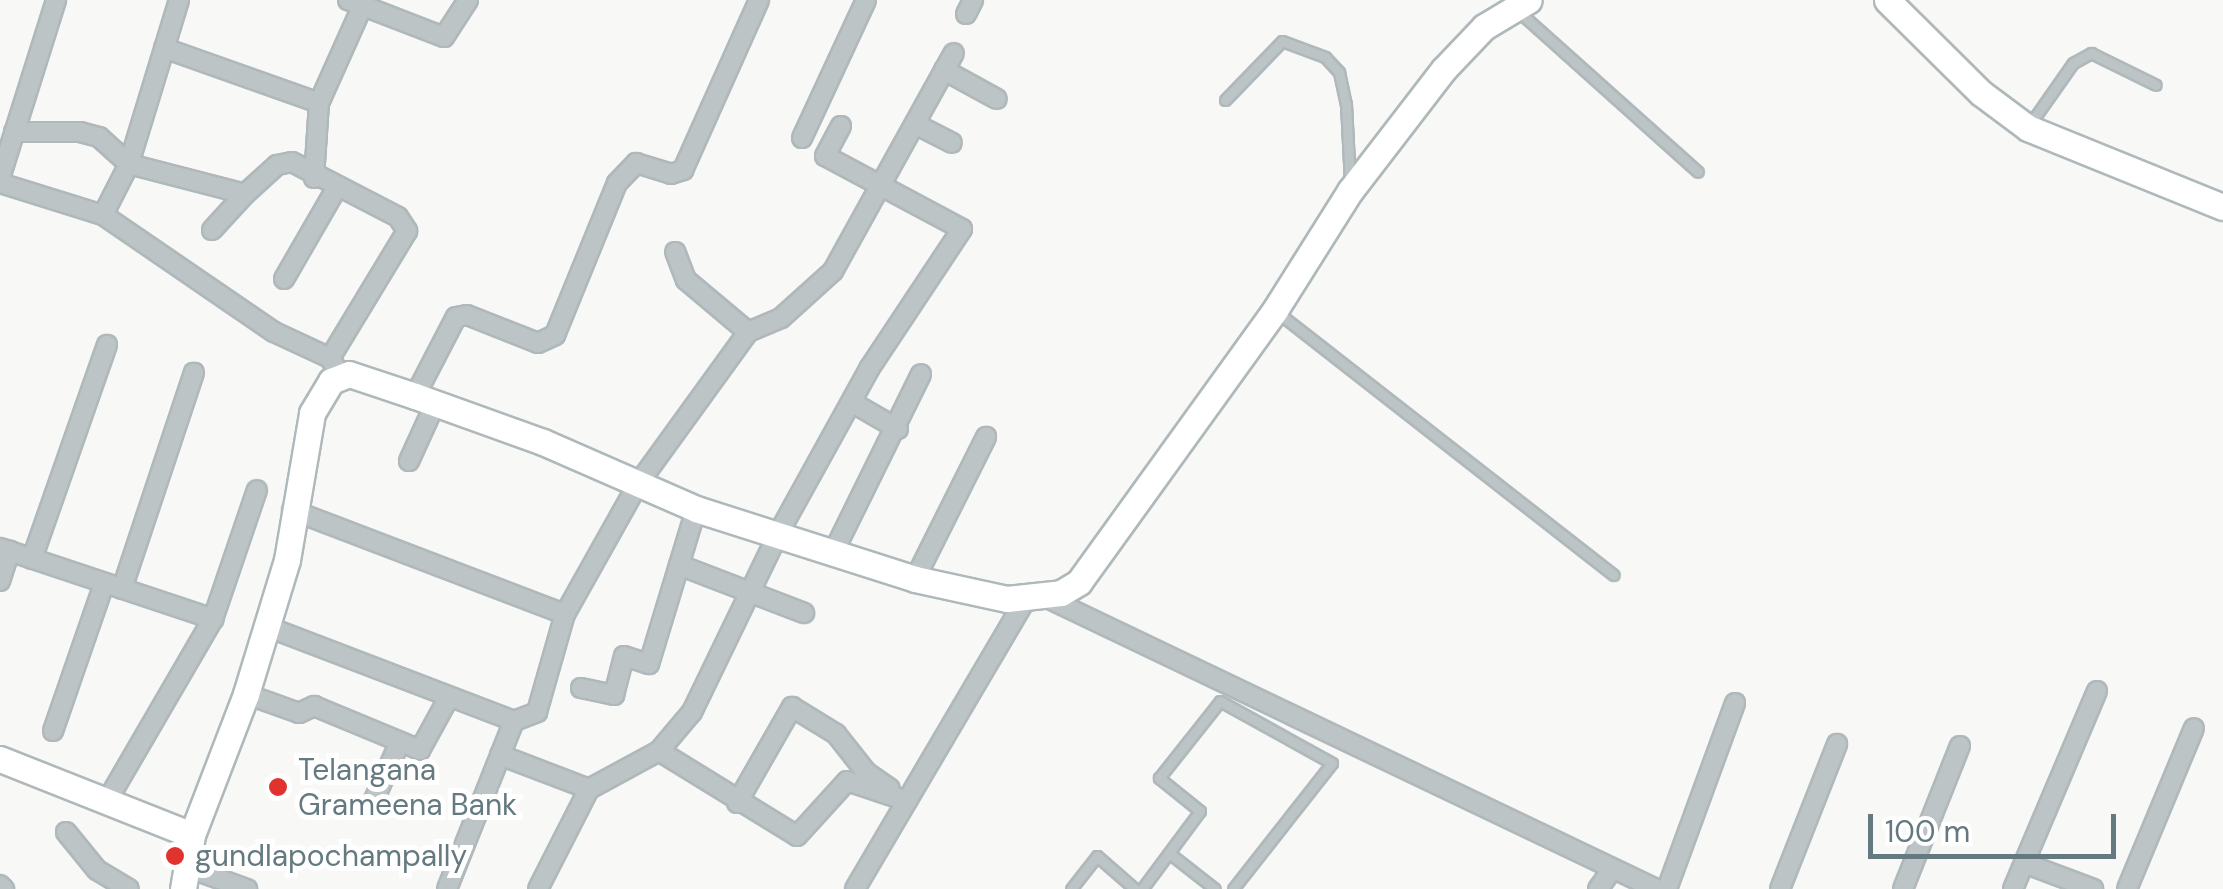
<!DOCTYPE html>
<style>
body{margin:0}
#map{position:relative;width:2223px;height:889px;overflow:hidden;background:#f8f8f6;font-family:"DM Sans",sans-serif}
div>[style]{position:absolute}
.roads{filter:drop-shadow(2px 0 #afb8bb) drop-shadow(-2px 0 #afb8bb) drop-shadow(0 2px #afb8bb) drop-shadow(0 -2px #afb8bb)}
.service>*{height:9px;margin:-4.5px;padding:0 4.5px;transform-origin:4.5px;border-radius:4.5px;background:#bdc4c6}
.minor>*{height:18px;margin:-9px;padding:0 9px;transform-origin:9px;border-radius:9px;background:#bdc4c6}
.secondary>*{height:25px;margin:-12.5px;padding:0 12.5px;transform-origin:12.5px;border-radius:12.5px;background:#fff}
.dots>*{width:28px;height:28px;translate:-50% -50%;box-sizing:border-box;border:5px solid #fff;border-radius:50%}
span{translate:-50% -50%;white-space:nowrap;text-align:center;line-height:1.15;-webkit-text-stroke:10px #fff;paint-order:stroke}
.poi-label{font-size:30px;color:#647a80}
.left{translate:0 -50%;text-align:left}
.scale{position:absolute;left:1868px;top:814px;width:248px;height:45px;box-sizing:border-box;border:5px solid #647a80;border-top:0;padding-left:12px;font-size:30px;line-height:35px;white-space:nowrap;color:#647a80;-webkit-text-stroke:8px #fff;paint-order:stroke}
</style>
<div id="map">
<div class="roads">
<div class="service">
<i style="left:1518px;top:11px;width:241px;rotate:41.8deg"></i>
<i style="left:1225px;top:100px;width:82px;rotate:-46deg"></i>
<i style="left:1282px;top:41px;width:46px;rotate:20.4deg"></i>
<i style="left:1325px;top:57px;width:21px;rotate:47deg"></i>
<i style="left:1339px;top:72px;width:33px;rotate:78deg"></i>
<i style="left:1346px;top:104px;width:79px;rotate:87.1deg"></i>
<i style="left:2028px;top:127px;width:78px;rotate:-54.9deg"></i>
<i style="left:2073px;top:63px;width:21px;rotate:-29deg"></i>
<i style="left:2091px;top:53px;width:72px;rotate:26.2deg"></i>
<i style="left:1277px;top:312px;width:427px;rotate:38deg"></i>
<i style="left:1169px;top:853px;width:58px;rotate:38deg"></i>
<i style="left:1071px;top:889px;width:42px;rotate:-51.8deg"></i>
<i style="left:1097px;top:856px;width:50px;rotate:41deg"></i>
<i style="left:1142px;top:889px;width:97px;rotate:-53.4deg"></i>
<i style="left:1200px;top:811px;width:53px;rotate:-141.2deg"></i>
<i style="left:1159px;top:778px;width:98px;rotate:-51.6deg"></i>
<i style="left:1220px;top:701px;width:128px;rotate:29deg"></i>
<i style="left:1332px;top:763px;width:160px;rotate:128.2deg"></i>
</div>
<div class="minor">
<i style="left:179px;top:0;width:171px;rotate:107deg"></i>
<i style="left:129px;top:164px;width:57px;rotate:117deg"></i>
<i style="left:103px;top:215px;width:207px;rotate:34.4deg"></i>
<i style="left:274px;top:332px;width:62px;rotate:24.9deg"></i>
<i style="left:348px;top:0;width:103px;rotate:21.1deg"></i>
<i style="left:444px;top:37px;width:44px;rotate:-57deg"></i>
<i style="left:966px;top:14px;width:16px;rotate:-63deg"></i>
<i style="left:164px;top:48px;width:164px;rotate:19.5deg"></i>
<i style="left:319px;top:103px;width:113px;rotate:-65.9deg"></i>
<i style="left:944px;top:70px;width:60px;rotate:28.7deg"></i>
<i style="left:917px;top:125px;width:39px;rotate:27deg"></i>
<i style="left:14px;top:132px;width:66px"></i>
<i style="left:80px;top:132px;width:20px;rotate:15deg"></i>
<i style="left:99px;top:137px;width:40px;rotate:42deg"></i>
<i style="left:129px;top:164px;width:120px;rotate:14.5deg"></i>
<i style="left:245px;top:194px;width:43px;rotate:-42.2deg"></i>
<i style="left:277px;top:165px;width:15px;rotate:-11deg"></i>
<i style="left:292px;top:162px;width:119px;rotate:27.4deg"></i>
<i style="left:398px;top:217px;width:17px;rotate:57deg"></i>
<i style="left:407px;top:231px;width:149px;rotate:121.2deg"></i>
<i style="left:330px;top:358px;width:20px;rotate:60deg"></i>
<i style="left:802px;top:138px;width:152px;rotate:-65.1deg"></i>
<i style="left:0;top:178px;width:187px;rotate:-72.5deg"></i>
<i style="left:314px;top:178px;width:75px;rotate:-86.2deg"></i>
<i style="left:0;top:183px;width:108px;rotate:17.3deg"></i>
<i style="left:212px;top:230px;width:49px;rotate:-47.5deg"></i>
<i style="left:284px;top:279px;width:104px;rotate:-60deg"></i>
<i style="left:748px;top:332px;width:36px;rotate:-23deg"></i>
<i style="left:781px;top:318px;width:70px;rotate:-42.1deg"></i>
<i style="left:833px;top:271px;width:249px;rotate:-61deg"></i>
<i style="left:415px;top:396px;width:89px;rotate:-62.6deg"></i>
<i style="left:456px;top:317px;width:11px;rotate:-10deg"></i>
<i style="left:467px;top:315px;width:76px;rotate:21.5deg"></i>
<i style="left:538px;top:343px;width:19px;rotate:-25deg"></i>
<i style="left:555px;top:335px;width:164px;rotate:-67.8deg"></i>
<i style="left:617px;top:183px;width:28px;rotate:-46deg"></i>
<i style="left:636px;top:163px;width:37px;rotate:17deg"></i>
<i style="left:671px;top:174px;width:13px;rotate:-18deg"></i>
<i style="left:683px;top:170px;width:186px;rotate:-65.9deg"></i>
<i style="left:853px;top:403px;width:52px;rotate:30deg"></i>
<i style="left:409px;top:461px;width:63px;rotate:-65.5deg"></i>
<i style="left:292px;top:510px;width:292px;rotate:20.9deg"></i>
<i style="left:0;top:548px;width:225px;rotate:18.4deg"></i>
<i style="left:213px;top:619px;width:136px;rotate:-71.2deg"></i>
<i style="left:834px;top:551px;width:197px;rotate:-63.8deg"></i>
<i style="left:32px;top:559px;width:227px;rotate:-70.7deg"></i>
<i style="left:679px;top:565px;width:134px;rotate:21deg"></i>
<i style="left:915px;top:579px;width:159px;rotate:-63.4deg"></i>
<i style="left:0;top:581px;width:32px;rotate:-72deg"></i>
<i style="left:122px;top:589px;width:228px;rotate:-71.6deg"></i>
<i style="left:1045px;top:597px;width:677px;rotate:25.54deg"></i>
<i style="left:268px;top:627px;width:263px;rotate:20.9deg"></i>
<i style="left:581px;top:688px;width:34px;rotate:12deg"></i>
<i style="left:614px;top:695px;width:40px;rotate:-75.6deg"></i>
<i style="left:624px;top:656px;width:26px;rotate:18deg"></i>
<i style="left:649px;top:664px;width:162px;rotate:-73.1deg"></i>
<i style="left:246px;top:694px;width:56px;rotate:19.7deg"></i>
<i style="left:299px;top:713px;width:17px;rotate:-25deg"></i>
<i style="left:314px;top:706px;width:115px;rotate:22.5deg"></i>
<i style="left:420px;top:750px;width:60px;rotate:-61.3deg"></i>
<i style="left:53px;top:731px;width:156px;rotate:-70.9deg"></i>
<i style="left:659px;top:751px;width:162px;rotate:31.6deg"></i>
<i style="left:797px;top:836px;width:74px;rotate:-47.7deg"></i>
<i style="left:847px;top:781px;width:63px;rotate:18.4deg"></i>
<i style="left:500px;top:755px;width:95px;rotate:20.9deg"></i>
<i style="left:107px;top:801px;width:211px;rotate:-59.8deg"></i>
<i style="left:373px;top:802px;width:64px;rotate:-65.9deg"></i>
<i style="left:737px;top:803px;width:111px;rotate:-60.2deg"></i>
<i style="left:792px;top:707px;width:52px;rotate:31.5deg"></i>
<i style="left:836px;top:734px;width:48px;rotate:51.7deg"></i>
<i style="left:866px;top:772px;width:29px;rotate:35deg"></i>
<i style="left:66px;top:832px;width:49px;rotate:50.8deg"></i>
<i style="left:97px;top:870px;width:37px;rotate:31deg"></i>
<i style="left:2024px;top:863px;width:74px;rotate:20.6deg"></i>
<i style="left:189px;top:868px;width:62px;rotate:19.9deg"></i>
<i style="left:0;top:885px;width:6px;rotate:45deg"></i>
<i style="left:447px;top:889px;width:181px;rotate:-68.3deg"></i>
<i style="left:514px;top:721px;width:25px;rotate:-21deg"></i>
<i style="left:537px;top:712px;width:102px;rotate:-74.1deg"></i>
<i style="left:565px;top:614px;width:149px;rotate:-60.7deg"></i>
<i style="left:638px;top:484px;width:188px;rotate:-54.1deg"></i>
<i style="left:748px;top:332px;width:81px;rotate:-140deg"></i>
<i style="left:686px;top:280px;width:30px;rotate:-111deg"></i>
<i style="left:538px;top:889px;width:112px;rotate:-63deg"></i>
<i style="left:589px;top:789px;width:80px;rotate:-28.5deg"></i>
<i style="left:659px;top:751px;width:51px;rotate:-49.8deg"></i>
<i style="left:692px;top:712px;width:195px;rotate:-64.2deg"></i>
<i style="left:777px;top:536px;width:191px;rotate:-61.1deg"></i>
<i style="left:869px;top:369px;width:168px;rotate:-56.4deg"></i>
<i style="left:962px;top:229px;width:155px;rotate:-151.9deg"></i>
<i style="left:825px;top:156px;width:34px;rotate:-62deg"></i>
<i style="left:855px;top:889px;width:335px;rotate:-59.5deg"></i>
<i style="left:1598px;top:889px;width:22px;rotate:-54deg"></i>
<i style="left:1667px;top:889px;width:198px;rotate:-69.9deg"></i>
<i style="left:1780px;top:889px;width:156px;rotate:-68.5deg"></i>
<i style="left:1903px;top:889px;width:154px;rotate:-68.3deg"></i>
<i style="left:2013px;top:889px;width:215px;rotate:-67deg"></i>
<i style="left:2127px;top:889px;width:174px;rotate:-67.4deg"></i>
</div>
<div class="secondary">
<i style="left:1887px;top:0;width:132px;rotate:44.7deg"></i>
<i style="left:1981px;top:93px;width:59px;rotate:36.7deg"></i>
<i style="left:2028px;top:128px;width:210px;rotate:22.1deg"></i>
<i style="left:0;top:759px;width:206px;rotate:21.6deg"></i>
<i style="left:183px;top:889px;width:55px;rotate:-80.5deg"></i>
<i style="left:192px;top:835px;width:151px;rotate:-69deg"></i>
<i style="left:246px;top:694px;width:140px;rotate:-73deg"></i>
<i style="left:287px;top:560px;width:149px;rotate:-80.3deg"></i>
<i style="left:312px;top:413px;width:37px;rotate:-59deg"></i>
<i style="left:331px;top:381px;width:19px;rotate:-21deg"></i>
<i style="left:349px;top:374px;width:70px;rotate:18.4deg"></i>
<i style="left:415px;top:396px;width:136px;rotate:19.8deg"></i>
<i style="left:543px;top:442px;width:167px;rotate:23.6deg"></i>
<i style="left:696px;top:509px;width:230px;rotate:17.7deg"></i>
<i style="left:915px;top:579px;width:94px;rotate:12.3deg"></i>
<i style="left:1007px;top:599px;width:54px;rotate:-6.3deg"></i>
<i style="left:1061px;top:593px;width:21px;rotate:-31deg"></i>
<i style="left:1079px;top:582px;width:335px;rotate:-54.2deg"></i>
<i style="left:1275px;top:310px;width:141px;rotate:-57.8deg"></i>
<i style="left:1350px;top:191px;width:154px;rotate:-52.4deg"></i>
<i style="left:1444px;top:69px;width:58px;rotate:-46.4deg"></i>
<i style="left:1484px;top:27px;width:52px;rotate:-31deg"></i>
</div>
</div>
<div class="dots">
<i style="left:278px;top:787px;background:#e0322e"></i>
<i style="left:175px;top:856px;background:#e0322e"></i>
</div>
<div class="poi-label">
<span class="left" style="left:298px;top:787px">Telangana<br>Grameena Bank</span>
<span class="left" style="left:195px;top:856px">gundlapochampally</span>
</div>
<div class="scale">100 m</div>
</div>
